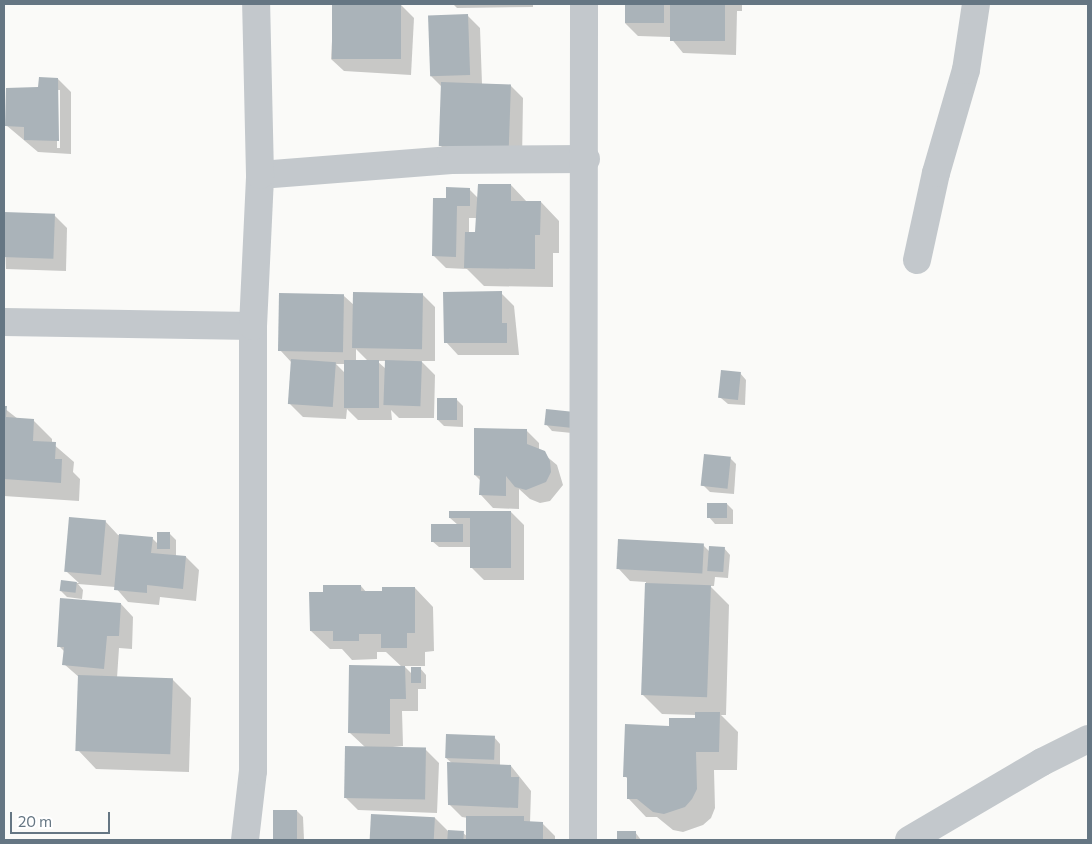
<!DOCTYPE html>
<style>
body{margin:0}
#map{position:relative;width:1092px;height:844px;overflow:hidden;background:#fafaf8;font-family:Commissioner,sans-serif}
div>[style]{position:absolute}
.shadow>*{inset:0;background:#0003}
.building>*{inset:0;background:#aab3b9;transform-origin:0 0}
.minor>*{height:28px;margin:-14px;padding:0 14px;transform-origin:14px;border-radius:14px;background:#c3c8cc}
span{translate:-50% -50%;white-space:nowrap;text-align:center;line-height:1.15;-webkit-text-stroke:5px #fff;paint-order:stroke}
.frame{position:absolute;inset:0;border:5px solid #657683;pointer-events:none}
.scale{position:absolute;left:10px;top:812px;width:100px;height:22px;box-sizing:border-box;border:2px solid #657683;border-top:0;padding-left:6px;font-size:15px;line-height:18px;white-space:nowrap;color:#657683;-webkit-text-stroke:4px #fff;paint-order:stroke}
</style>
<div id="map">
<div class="shadow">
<i style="clip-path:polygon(334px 4px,401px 5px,414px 18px,411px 75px,344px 71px,331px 59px)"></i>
<i style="clip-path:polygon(453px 4px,533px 4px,533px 7px,457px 8px)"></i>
<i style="clip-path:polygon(626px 4px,742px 4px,742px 11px,737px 11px,736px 55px,683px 53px,670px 37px,638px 36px,625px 23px)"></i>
<i style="clip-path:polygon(467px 15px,480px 28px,482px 84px,510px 85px,523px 98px,522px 161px,454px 159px,441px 146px,442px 87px,431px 76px)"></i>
<i style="clip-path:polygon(evenodd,58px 79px,71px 92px,71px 154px,38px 152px,6px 125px,39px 89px,58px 79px,57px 90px,60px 90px,60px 148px,57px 148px,57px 90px)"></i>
<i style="clip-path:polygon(evenodd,511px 185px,527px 202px,541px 202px,559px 221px,559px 253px,553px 253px,553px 287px,484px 286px,467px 269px,446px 268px,433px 255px,447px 199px,469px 189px,478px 198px,511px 185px,469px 218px,477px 218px,477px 233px,469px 233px,469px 218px)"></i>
<i style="clip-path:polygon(4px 214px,55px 216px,67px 228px,66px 271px,6px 269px)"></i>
<i style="clip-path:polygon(501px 293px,514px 306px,519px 355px,458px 355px,446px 342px)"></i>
<i style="clip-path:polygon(evenodd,422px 294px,435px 307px,435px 361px,421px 361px,435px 375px,434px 418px,399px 418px,391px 410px,392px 420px,358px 420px,347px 409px,346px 419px,303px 417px,290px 404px,292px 363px,280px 350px,344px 296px,355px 306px,422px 294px,356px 349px,368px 361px,356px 361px,356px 349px,422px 294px,377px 361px,386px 361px,386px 369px,377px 361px,422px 294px,336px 364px,345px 364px,345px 373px,336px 364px)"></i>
<i style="clip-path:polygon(740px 373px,746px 380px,745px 405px,728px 404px,721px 398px)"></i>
<i style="clip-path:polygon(457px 400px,463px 406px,463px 427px,444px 426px,438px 420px)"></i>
<i style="clip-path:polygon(4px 408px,18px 419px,33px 420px,52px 439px,52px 443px,74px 462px,73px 472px,80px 479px,79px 501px,4px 496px)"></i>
<i style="clip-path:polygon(547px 410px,582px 434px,552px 431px,546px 424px)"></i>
<i style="clip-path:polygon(526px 430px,539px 443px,539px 450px,557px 465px,563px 485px,550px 501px,540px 503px,530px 499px,519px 489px,519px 509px,493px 508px,481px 495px,481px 481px,475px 475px)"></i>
<i style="clip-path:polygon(730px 458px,736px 464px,734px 494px,710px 492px,704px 486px)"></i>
<i style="clip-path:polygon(727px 504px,733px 510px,733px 524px,715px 524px,709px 517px)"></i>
<i style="clip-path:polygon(511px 512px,524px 525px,524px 580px,484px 580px,471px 567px,471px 547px,439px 547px,432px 541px,458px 525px,450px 518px)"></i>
<i style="clip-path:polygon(105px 521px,118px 535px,152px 538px,158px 544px,170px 534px,176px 540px,176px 556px,186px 557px,199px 570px,196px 601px,160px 597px,159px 605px,128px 602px,115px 587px,78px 584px,83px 590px,82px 599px,67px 597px,61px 591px,62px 582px,79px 583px,67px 572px)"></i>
<i style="clip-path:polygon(703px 545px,709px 551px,724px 548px,730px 555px,728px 578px,715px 577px,714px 586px,710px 586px,729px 605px,726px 715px,721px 715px,738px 732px,737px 770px,714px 770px,715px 808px,711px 818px,703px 825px,683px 832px,673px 830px,657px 817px,646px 817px,628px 798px,628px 779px,625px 776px,671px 728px,696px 719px,696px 715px,662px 714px,643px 695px,646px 582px,630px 581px,618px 568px)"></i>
<i style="clip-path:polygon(361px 586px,367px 593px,415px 588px,433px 607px,434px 651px,425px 652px,425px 666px,404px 666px,412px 674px,420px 668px,426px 675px,426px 689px,418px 689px,418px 711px,402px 711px,403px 746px,383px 748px,426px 750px,439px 763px,437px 813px,358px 810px,345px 797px,365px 747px,350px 733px,402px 667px,386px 652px,377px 652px,377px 659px,352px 660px,342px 649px,330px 649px,311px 631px,324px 594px)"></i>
<i style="clip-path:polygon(121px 604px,133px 617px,132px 649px,119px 648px,117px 678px,172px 679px,191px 698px,189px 772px,96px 769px,78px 750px,80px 678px,64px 664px,65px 652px,59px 646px)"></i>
<i style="clip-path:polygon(494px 737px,500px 744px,500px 766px,511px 766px,531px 791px,530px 823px,542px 823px,555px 836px,555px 840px,371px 840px,372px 816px,435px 818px,448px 831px,463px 833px,468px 837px,468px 818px,462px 817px,449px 804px,453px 764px,446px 758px)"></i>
<i style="clip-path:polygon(297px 811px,303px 817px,304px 840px,278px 840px,276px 838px)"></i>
<i style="clip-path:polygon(619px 832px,635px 832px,641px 840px,619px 840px)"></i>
</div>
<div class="building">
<i style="left:332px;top:4px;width:69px;height:55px"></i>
<i style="left:625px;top:4px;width:39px;height:19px"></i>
<i style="left:670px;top:4px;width:55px;height:37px"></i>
<i style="left:468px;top:14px;width:61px;height:40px;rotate:88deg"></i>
<i style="clip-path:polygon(39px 77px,58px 78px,59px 141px,24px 140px,24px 127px,5px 126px,6px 88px,38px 87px)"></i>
<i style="left:441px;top:82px;width:70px;height:64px;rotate:2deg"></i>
<i style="clip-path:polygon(478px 184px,511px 184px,511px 201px,541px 201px,540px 235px,535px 235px,535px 269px,464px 268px,465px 232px,475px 232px)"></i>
<i style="clip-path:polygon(446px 187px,470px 188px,470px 206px,457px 206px,456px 257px,432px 256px,433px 198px,446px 198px)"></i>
<i style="left:4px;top:212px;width:51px;height:45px;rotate:2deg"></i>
<i style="clip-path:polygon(502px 291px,502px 323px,507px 323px,507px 343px,444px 343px,443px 292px)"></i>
<i style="left:353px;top:292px;width:70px;height:56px;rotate:1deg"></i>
<i style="left:279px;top:293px;width:65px;height:58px;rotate:1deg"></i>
<i style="left:291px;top:359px;width:45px;height:45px;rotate:4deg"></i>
<i style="left:344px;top:360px;width:35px;height:48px"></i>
<i style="left:385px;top:360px;width:37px;height:45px;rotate:2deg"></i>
<i style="left:721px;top:370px;width:20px;height:28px;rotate:6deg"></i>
<i style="left:437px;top:398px;width:20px;height:22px"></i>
<i style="clip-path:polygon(4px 406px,7px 406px,6px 417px,34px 419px,33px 441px,56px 442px,55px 459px,62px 459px,61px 483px,4px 479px)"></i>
<i style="left:546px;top:409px;width:31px;height:16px;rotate:6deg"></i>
<i style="clip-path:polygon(474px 428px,527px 429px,527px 444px,545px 451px,550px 461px,551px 472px,546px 482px,526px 490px,515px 487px,506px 476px,506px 496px,479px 495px,480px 476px,474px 475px)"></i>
<i style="left:704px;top:454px;width:27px;height:32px;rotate:6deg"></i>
<i style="left:707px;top:503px;width:20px;height:15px"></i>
<i style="clip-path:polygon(449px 511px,511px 511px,511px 568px,470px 568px,470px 518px,449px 518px)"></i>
<i style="left:69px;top:517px;width:37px;height:55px;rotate:5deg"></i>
<i style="left:431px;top:524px;width:32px;height:18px"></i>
<i style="left:157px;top:532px;width:13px;height:17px"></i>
<i style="clip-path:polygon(119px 534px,153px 537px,151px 553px,186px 556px,183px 589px,147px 585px,147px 593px,114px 590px)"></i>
<i style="left:618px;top:539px;width:86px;height:30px;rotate:3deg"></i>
<i style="left:709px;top:546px;width:16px;height:25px;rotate:4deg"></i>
<i style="left:61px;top:580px;width:16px;height:11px;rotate:7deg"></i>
<i style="left:645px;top:583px;width:66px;height:112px;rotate:2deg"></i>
<i style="clip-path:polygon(323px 585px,361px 585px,361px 591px,382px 591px,382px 587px,415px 587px,415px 633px,407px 633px,407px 648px,381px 648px,381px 634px,359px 634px,359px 641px,333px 641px,333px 631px,310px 631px,309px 592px,323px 592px)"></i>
<i style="clip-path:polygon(60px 598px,121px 603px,119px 636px,107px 636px,104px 669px,62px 665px,64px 647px,57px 647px)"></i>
<i style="clip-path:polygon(349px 665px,405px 666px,406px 699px,390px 699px,390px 734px,348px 733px)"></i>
<i style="left:411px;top:667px;width:10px;height:16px"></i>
<i style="left:78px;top:675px;width:95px;height:76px;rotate:2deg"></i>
<i style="clip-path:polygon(695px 712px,720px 712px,719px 752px,696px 752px,697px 789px,692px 799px,685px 807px,664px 814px,653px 812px,637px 799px,627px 799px,627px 777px,623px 777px,625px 724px,669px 726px,669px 718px,695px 718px)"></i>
<i style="left:446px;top:734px;width:49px;height:24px;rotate:2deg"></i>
<i style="left:345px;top:746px;width:81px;height:52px;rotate:1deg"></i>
<i style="clip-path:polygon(447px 762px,511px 765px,511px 777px,519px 777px,518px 808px,448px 805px)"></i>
<i style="left:273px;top:810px;width:24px;height:29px"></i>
<i style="left:371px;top:814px;width:64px;height:26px;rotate:3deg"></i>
<i style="clip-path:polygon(466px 816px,524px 816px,524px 821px,543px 822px,543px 840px,466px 840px)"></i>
<i style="left:448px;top:830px;width:16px;height:10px;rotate:4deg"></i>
<i style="left:617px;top:831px;width:19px;height:9px"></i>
</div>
<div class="minor">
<i style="left:260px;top:175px;width:192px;rotate:-4.5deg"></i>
<i style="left:451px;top:160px;width:135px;rotate:-0.4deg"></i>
<i style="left:917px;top:260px;width:89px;rotate:-77.7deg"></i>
<i style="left:936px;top:173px;width:107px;rotate:-73.8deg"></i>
<i style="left:966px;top:70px;width:67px;rotate:-81.4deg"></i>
<i style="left:4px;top:322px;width:249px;rotate:0.9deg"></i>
<i style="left:245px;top:840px;width:69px;rotate:-83.4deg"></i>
<i style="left:253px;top:771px;width:445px;rotate:-90deg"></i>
<i style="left:253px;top:326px;width:151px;rotate:-87.3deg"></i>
<i style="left:260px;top:175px;width:171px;rotate:-91.3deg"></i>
<i style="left:583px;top:840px;width:836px;rotate:-89.93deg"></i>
<i style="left:909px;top:840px;width:154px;rotate:-30.4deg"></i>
<i style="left:1042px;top:762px;width:51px;rotate:-26.6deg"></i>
</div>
<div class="frame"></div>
<div class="scale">20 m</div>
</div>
